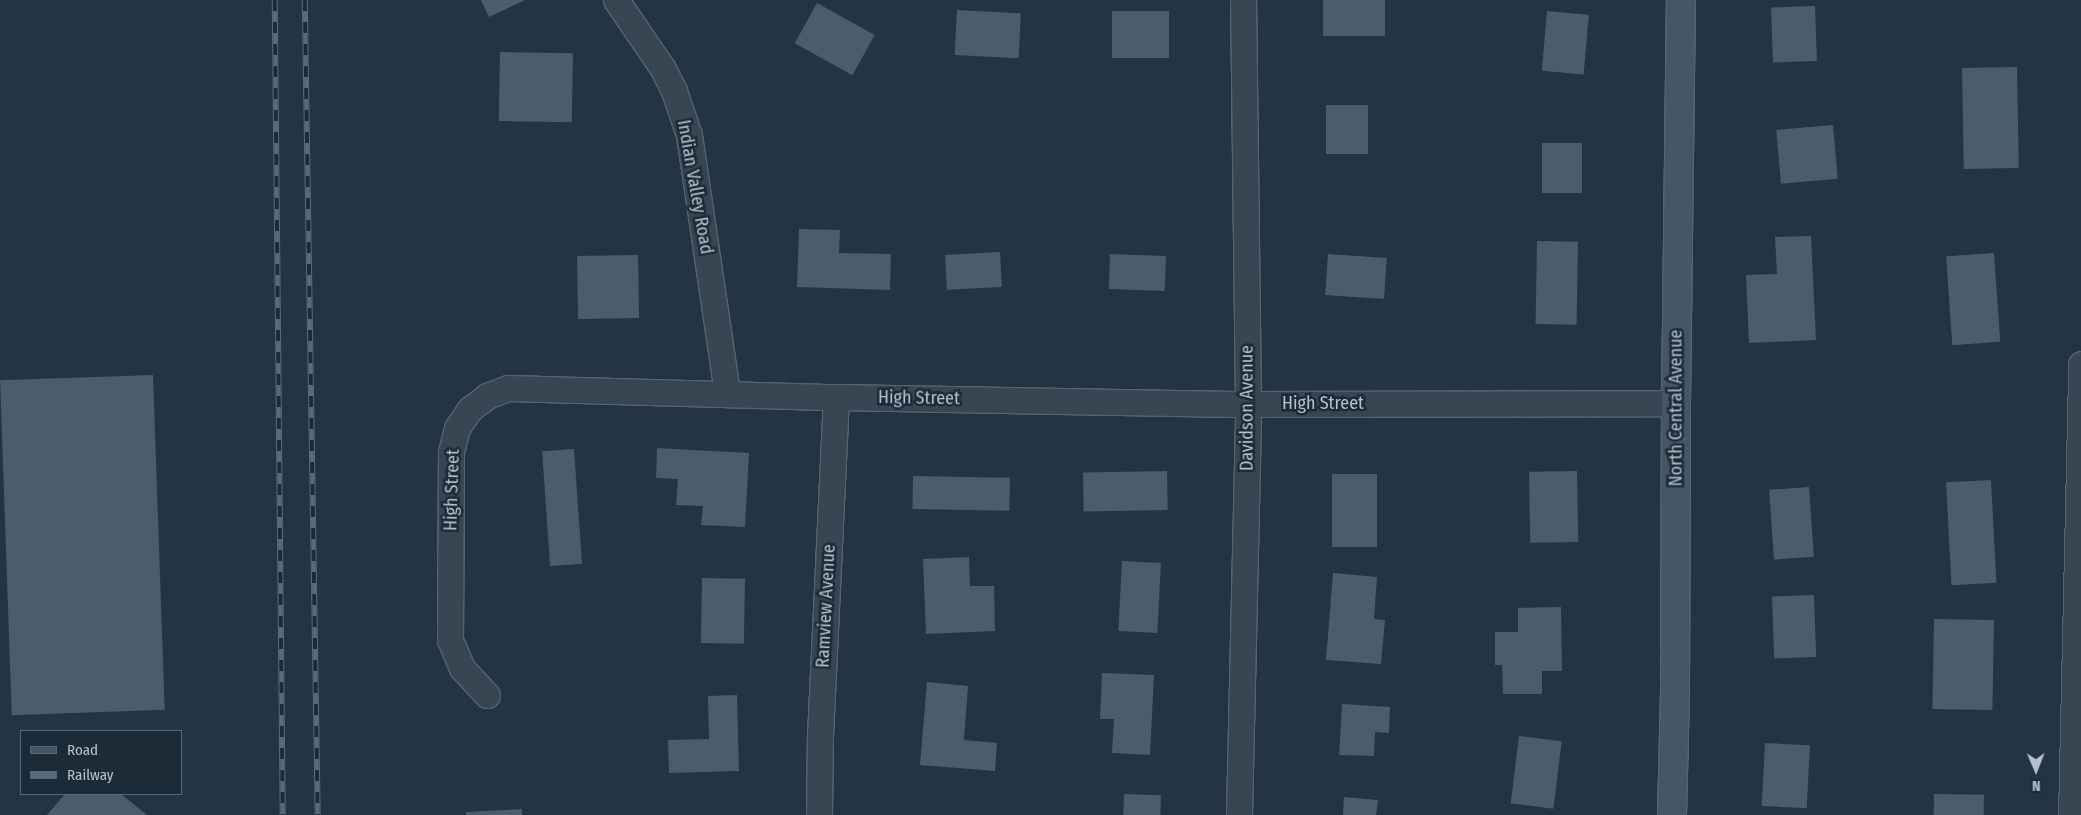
<!DOCTYPE html>
<style>
body{margin:0}
#map{position:relative;width:2081px;height:815px;overflow:hidden;background:#233543;font-family:"Fira Sans Condensed",sans-serif}
div>[style]{position:absolute}
.building>*{inset:0;background:#495d6c;transform-origin:0 0}
.roads{filter:drop-shadow(1px 0 #566470) drop-shadow(-1px 0 #566470) drop-shadow(0 1px #566470) drop-shadow(0 -1px #566470)}
.street>*{height:25px;margin:-12.5px;padding:0 12.5px;transform-origin:12.5px;border-radius:12.5px;background:#384653}
.secondary>*{height:28px;margin:-14px;padding:0 14px;transform-origin:14px;border-radius:14px;background:#455666}
.rail>*{height:5.5px;margin-top:-2.75px;transform-origin:0;background:repeating-linear-gradient(90deg,#1c2b38 0 11px,#596b7a 0 22px);box-sizing:border-box;border-block:1px solid #596b7a}
span{translate:-50% -50%;white-space:nowrap;text-align:center;line-height:1.15;-webkit-text-stroke:5px #1c2b38;paint-order:stroke}
.street-label{font-size:18px;color:#b5c1cd}
.legend{position:absolute;left:20px;top:730px;width:162px;height:65px;box-sizing:border-box;background:#1c2b38;border:1px solid #596774;margin:0;padding:6px 9px;list-style:none;font-size:15px;color:#b5c1cd}
.legend li{display:flex;align-items:center;gap:10px;height:25px}
.legend b{width:25px;border:1px solid #596774}
.north{position:absolute;left:2011px;top:745px;width:50px;height:50px;-webkit-text-stroke:4px #1c2b38;paint-order:stroke;rotate:179deg;font-size:14px;font-weight:700;line-height:20px;text-align:center;color:#b5c1cd}
.north::after{content:'';display:block;margin:auto;width:18px;height:22px;background:#b5c1cd;clip-path:polygon(50% 0,100% 100%,50% 72%,0 100%)}
</style>
<div id="map">
<div class="building">
<i style="clip-path:polygon(481px 0,525px 0,489px 17px)"></i>
<i style="left:1323px;top:0;width:62px;height:36px"></i>
<i style="left:817px;top:3px;width:66px;height:46px;rotate:29deg"></i>
<i style="left:1815px;top:6px;width:55px;height:44px;rotate:88deg"></i>
<i style="left:957px;top:10px;width:64px;height:45px;rotate:3deg"></i>
<i style="left:1112px;top:11px;width:57px;height:47px"></i>
<i style="left:1547px;top:11px;width:42px;height:60px;rotate:5deg"></i>
<i style="left:500px;top:52px;width:73px;height:69px;rotate:1deg"></i>
<i style="left:2017px;top:67px;width:101px;height:55px;rotate:89deg"></i>
<i style="left:1326px;top:105px;width:42px;height:49px"></i>
<i style="left:1833px;top:125px;width:54px;height:57px;rotate:85deg"></i>
<i style="left:1542px;top:143px;width:40px;height:50px"></i>
<i style="clip-path:polygon(799px 229px,840px 230px,839px 253px,891px 254px,890px 290px,797px 287px)"></i>
<i style="clip-path:polygon(1811px 236px,1816px 340px,1749px 343px,1746px 275px,1777px 274px,1775px 237px)"></i>
<i style="left:1537px;top:241px;width:41px;height:83px;rotate:1deg"></i>
<i style="left:1000px;top:252px;width:35px;height:55px;rotate:87deg"></i>
<i style="left:1994px;top:253px;width:89px;height:48px;rotate:86deg"></i>
<i style="left:1110px;top:254px;width:56px;height:35px;rotate:2deg"></i>
<i style="left:1328px;top:254px;width:59px;height:41px;rotate:4deg"></i>
<i style="left:638px;top:255px;width:63px;height:61px;rotate:89deg"></i>
<i style="left:153px;top:375px;width:335px;height:153px;rotate:88deg"></i>
<i style="clip-path:polygon(657px 448px,749px 453px,745px 527px,701px 525px,703px 506px,676px 505px,678px 479px,656px 478px)"></i>
<i style="left:574px;top:449px;width:115px;height:32px;rotate:86deg"></i>
<i style="left:1167px;top:471px;width:39px;height:84px;rotate:89deg"></i>
<i style="left:1577px;top:471px;width:71px;height:48px;rotate:89deg"></i>
<i style="left:1332px;top:474px;width:45px;height:73px"></i>
<i style="left:913px;top:476px;width:97px;height:33px;rotate:1deg"></i>
<i style="left:1991px;top:480px;width:103px;height:45px;rotate:87deg"></i>
<i style="left:1809px;top:487px;width:70px;height:40px;rotate:86deg"></i>
<i style="clip-path:polygon(969px 557px,970px 586px,994px 586px,995px 631px,926px 634px,923px 559px)"></i>
<i style="left:1122px;top:561px;width:39px;height:70px;rotate:3deg"></i>
<i style="clip-path:polygon(1333px 573px,1377px 577px,1374px 619px,1385px 620px,1381px 664px,1326px 660px)"></i>
<i style="left:702px;top:578px;width:43px;height:65px;rotate:1deg"></i>
<i style="left:1814px;top:595px;width:62px;height:42px;rotate:88deg"></i>
<i style="clip-path:polygon(1561px 607px,1562px 671px,1542px 671px,1542px 694px,1503px 694px,1502px 665px,1495px 665px,1495px 632px,1518px 632px,1518px 608px)"></i>
<i style="left:1934px;top:619px;width:60px;height:90px;rotate:1deg"></i>
<i style="clip-path:polygon(1102px 673px,1154px 675px,1150px 755px,1112px 753px,1114px 719px,1100px 719px)"></i>
<i style="clip-path:polygon(927px 682px,968px 686px,964px 740px,997px 743px,995px 771px,920px 765px)"></i>
<i style="clip-path:polygon(737px 695px,739px 771px,669px 773px,668px 740px,709px 739px,708px 696px)"></i>
<i style="clip-path:polygon(1342px 704px,1390px 707px,1389px 733px,1375px 732px,1374px 756px,1339px 755px)"></i>
<i style="left:1519px;top:736px;width:43px;height:68px;rotate:7deg"></i>
<i style="left:1765px;top:743px;width:45px;height:63px;rotate:3deg"></i>
<i style="clip-path:polygon(65px 794px,121px 794px,147px 815px,47px 815px)"></i>
<i style="left:1124px;top:794px;width:37px;height:21px;rotate:2deg"></i>
<i style="left:1934px;top:794px;width:50px;height:21px;rotate:1deg"></i>
<i style="clip-path:polygon(1344px 797px,1378px 800px,1376px 815px,1343px 815px)"></i>
<i style="clip-path:polygon(522px 809px,522px 815px,466px 815px,466px 812px)"></i>
</div>
<div class="roads">
<div class="street">
<i style="left:616px;top:0;width:83px;rotate:55.7deg"></i>
<i style="left:663px;top:69px;width:25px;rotate:63deg"></i>
<i style="left:674px;top:91px;width:46px;rotate:71.2deg"></i>
<i style="left:689px;top:135px;width:260px;rotate:81.6deg"></i>
<i style="left:487px;top:695px;width:37px;rotate:-133deg"></i>
<i style="left:462px;top:668px;width:30px;rotate:-113deg"></i>
<i style="left:450px;top:640px;width:188px;rotate:-89.7deg"></i>
<i style="left:451px;top:452px;width:25px;rotate:-76deg"></i>
<i style="left:457px;top:428px;width:23px;rotate:-56deg"></i>
<i style="left:470px;top:409px;width:21px;rotate:-37deg"></i>
<i style="left:487px;top:396px;width:22px;rotate:-21deg"></i>
<i style="left:508px;top:388px;width:328px;rotate:1.6deg"></i>
<i style="left:836px;top:397px;width:412px;rotate:1deg"></i>
<i style="left:1248px;top:404px;width:428px;rotate:-0.1deg"></i>
<i style="left:819px;top:815px;width:79px;rotate:-89.3deg"></i>
<i style="left:820px;top:736px;width:339px;rotate:-87.3deg"></i>
<i style="left:1239px;top:815px;width:411px;rotate:-88.7deg"></i>
<i style="left:1248px;top:404px;width:404px;rotate:-90.7deg"></i>
<i style="left:2071px;top:815px;width:451px;rotate:-88.7deg"></i>
</div>
<div class="secondary">
<i style="left:1672px;top:815px;width:126px;rotate:-88.6deg"></i>
<i style="left:1675px;top:689px;width:286px;rotate:-89.8deg"></i>
<i style="left:1676px;top:403px;width:403px;rotate:-89.3deg"></i>
</div>
</div>
<div class="rail">
<i style="left:275px;top:0;width:815px;rotate:89.44deg"></i>
<i style="left:305px;top:0;width:815px;rotate:89.09deg"></i>
</div>
<div class="street-label">
<span style="left:695px;top:187px;rotate:80deg">Indian Valley Road</span>
<span style="left:919px;top:398px;rotate:1deg">High Street</span>
<span style="left:1323px;top:403px">High Street</span>
<span style="left:1247px;top:408px;rotate:-90deg">Davidson Avenue</span>
<span style="left:1676px;top:408px;rotate:-90deg">North Central Avenue</span>
<span style="left:452px;top:490px;rotate:-88deg">High Street</span>
<span style="left:826px;top:606px;rotate:-87deg">Ramview Avenue</span>
</div>
<ul class="legend">
<li><b style="height:6px;background:#455666"></b>Road</li>
<li><b style="height:6px;background:#596b7a"></b>Railway</li>
</ul>
<div class="north">N</div>
</div>
